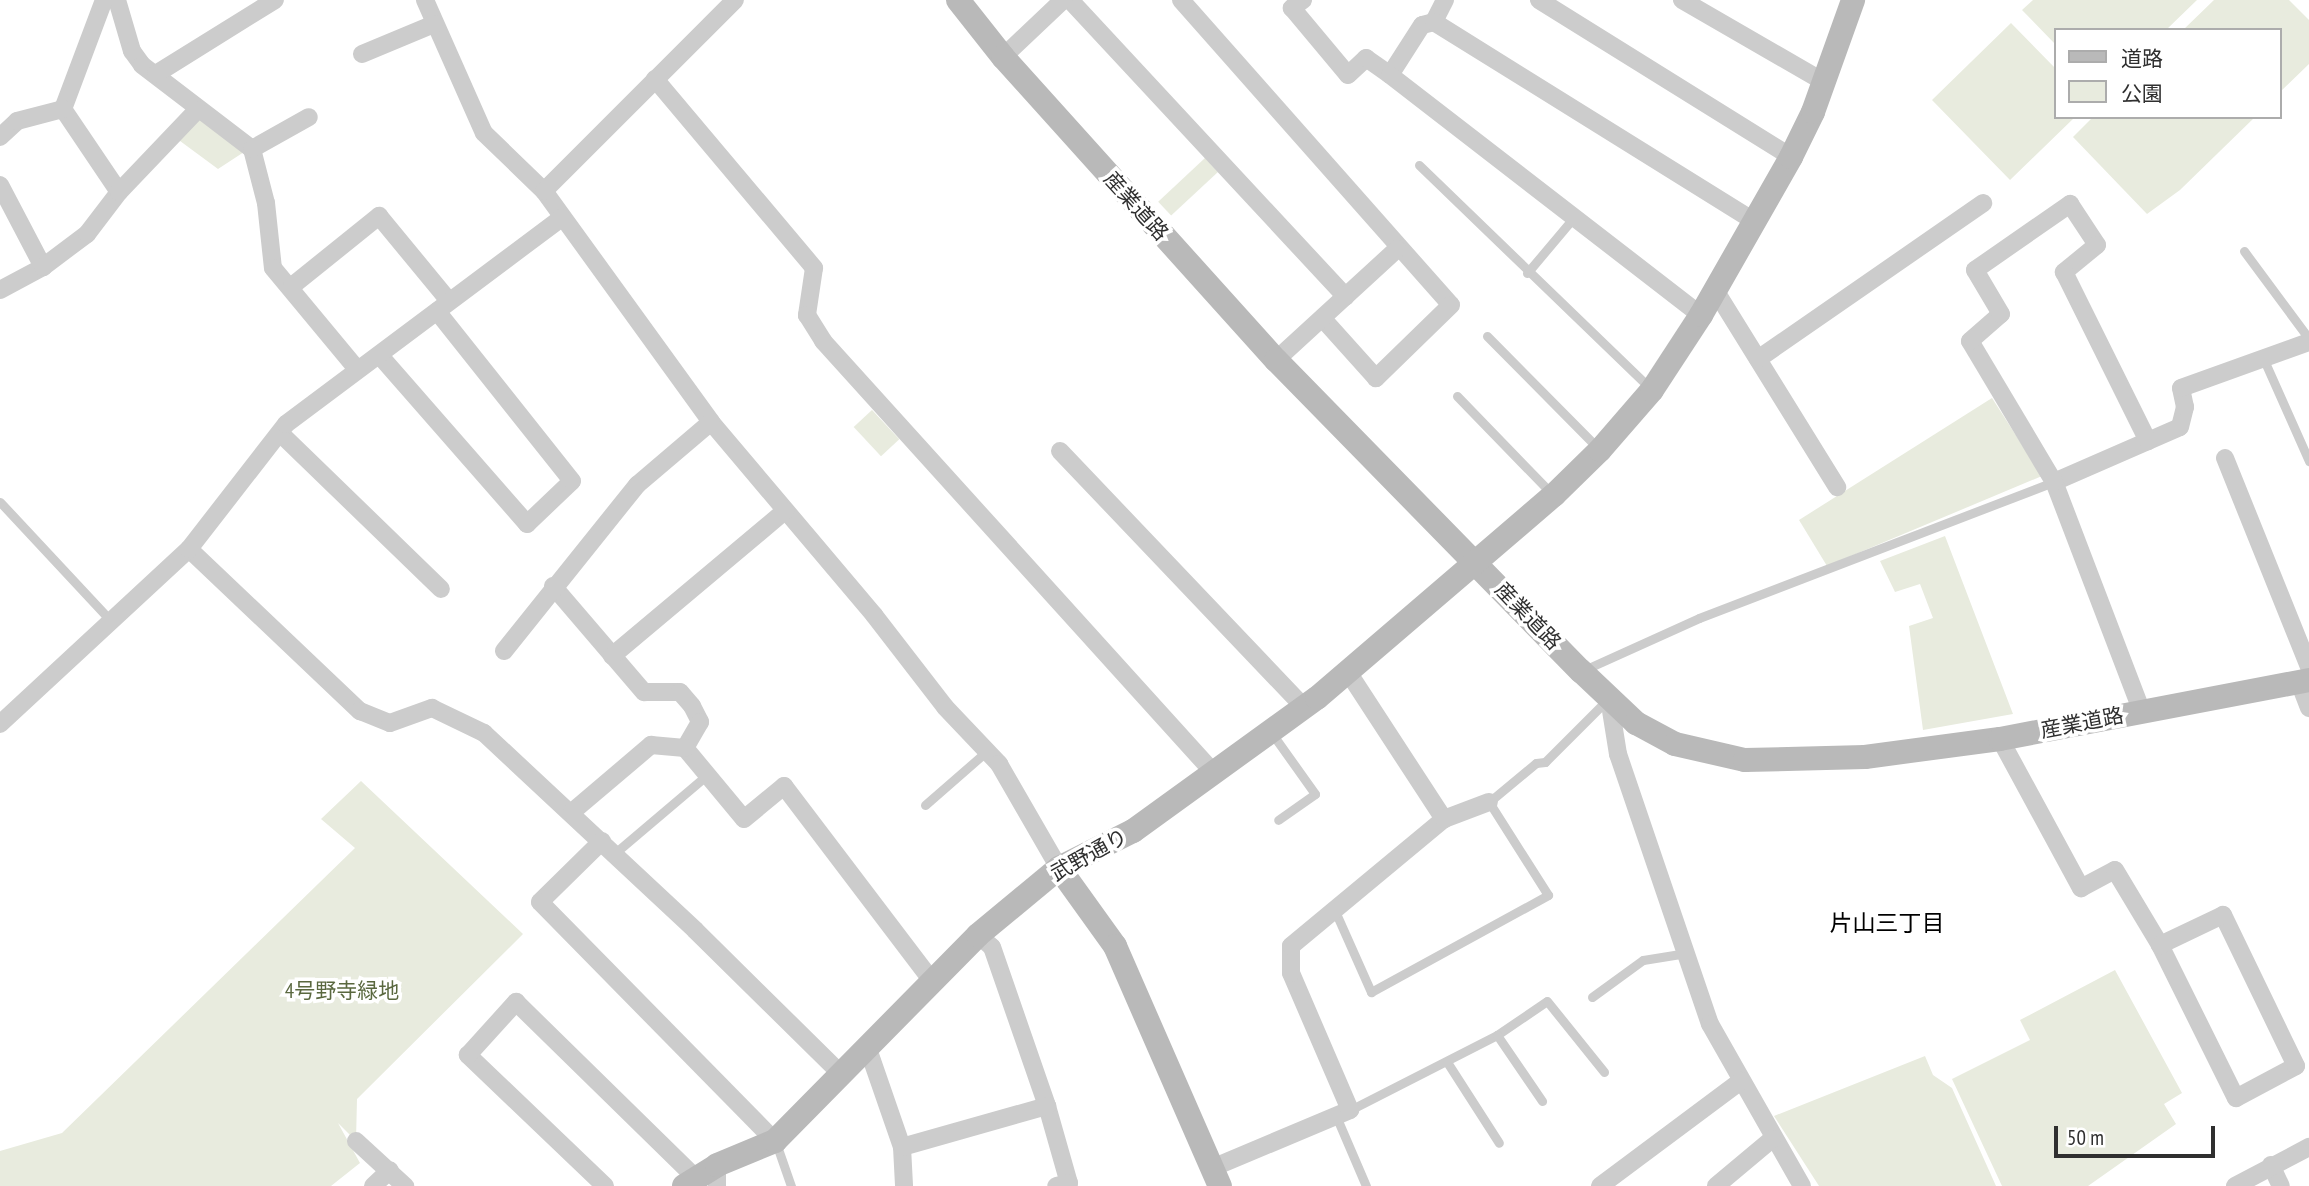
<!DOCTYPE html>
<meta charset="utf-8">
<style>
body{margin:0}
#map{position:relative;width:2309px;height:1186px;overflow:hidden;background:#fff;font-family:"PT Sans Narrow","Noto Sans JP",sans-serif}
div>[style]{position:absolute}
.green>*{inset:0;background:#e8ebde;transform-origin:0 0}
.lane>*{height:9px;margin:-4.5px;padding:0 4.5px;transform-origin:4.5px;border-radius:4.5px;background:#ccc}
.street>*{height:18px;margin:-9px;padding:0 9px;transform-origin:9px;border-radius:9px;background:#ccc}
.secondary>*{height:24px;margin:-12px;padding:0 12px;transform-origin:12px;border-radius:12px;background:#b9b9b9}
span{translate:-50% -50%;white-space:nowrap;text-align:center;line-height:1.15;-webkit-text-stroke:7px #fff;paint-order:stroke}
.street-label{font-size:21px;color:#2f2f2f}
.park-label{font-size:21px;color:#5a683f}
.neighbourhood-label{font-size:23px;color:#000}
.legend{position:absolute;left:2054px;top:28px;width:228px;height:91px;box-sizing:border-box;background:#fff;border:2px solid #acacac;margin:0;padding:9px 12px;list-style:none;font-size:21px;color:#2f2f2f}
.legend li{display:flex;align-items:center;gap:14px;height:35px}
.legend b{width:35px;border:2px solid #acacac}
.scale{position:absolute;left:2054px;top:1126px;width:161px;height:32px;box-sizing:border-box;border:4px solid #2f2f2f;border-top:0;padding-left:9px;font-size:21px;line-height:24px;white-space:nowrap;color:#2f2f2f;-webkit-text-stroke:5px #fff;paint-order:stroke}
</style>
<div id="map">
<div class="green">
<i style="clip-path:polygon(2033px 0,2197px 0,2166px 30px,2055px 30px,2055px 44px,2022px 10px)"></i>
<i style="clip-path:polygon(2214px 0,2289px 0,2309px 20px,2309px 64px,2279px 93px,2279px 30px,2183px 30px)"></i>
<i style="clip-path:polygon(2011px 23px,2055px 68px,2055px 117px,2075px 117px,2010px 180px,1932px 100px)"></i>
<i style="clip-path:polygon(197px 115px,244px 152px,218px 169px,176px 138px)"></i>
<i style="clip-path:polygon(2093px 117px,2255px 117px,2180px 190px,2147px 214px,2073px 137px)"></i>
<i style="left:1205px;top:158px;width:19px;height:64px;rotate:47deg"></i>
<i style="clip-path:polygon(1992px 398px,2042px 476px,1827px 566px,1799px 520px)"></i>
<i style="left:872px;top:410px;width:40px;height:25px;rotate:47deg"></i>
<i style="clip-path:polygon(1945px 536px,2013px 714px,1923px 730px,1909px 626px,1933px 618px,1920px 584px,1895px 592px,1880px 561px)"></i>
<i style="clip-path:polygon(361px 781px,523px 934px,357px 1099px,356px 1141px,338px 1123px,360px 1163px,331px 1186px,0 1186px,0 1151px,62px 1133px,355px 848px,321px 819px)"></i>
<i style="clip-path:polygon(2115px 970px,2182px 1093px,2164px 1104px,2176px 1124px,2088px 1186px,2002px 1186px,1952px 1079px,2030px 1040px,2020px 1020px)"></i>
<i style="clip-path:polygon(1925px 1056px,1933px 1075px,1952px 1088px,1996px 1186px,1819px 1186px,1774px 1116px)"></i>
</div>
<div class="lane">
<i style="left:1419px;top:165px;width:321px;rotate:44deg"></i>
<i style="left:2244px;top:251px;width:109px;rotate:53.5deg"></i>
<i style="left:1527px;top:273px;width:75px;rotate:-49.9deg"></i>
<i style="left:1487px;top:336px;width:159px;rotate:45.3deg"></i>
<i style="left:2264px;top:360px;width:111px;rotate:66deg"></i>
<i style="left:1457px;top:396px;width:135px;rotate:45.9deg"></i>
<i style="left:0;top:502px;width:164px;rotate:47deg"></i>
<i style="left:1584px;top:670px;width:126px;rotate:-24.3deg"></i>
<i style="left:1699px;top:618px;width:380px;rotate:-21deg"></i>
<i style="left:1271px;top:732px;width:76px;rotate:54.6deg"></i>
<i style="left:1315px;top:794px;width:45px;rotate:144.9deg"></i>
<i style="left:925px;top:805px;width:82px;rotate:-41.1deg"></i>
<i style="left:615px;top:853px;width:121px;rotate:-40.3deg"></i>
<i style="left:1335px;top:911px;width:89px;rotate:66deg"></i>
<i style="left:1371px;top:992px;width:202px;rotate:-28.7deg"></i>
<i style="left:1548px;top:895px;width:110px;rotate:-122.4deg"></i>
<i style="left:1489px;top:802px;width:61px;rotate:-39.7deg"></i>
<i style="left:1536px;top:763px;width:9px;rotate:-6deg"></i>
<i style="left:1545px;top:762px;width:88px;rotate:-45deg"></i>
<i style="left:1592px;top:997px;width:63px;rotate:-36deg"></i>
<i style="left:1643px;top:960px;width:44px;rotate:-9.2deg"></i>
<i style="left:1497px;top:1035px;width:60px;rotate:-34.2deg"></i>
<i style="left:1547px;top:1001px;width:91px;rotate:51.2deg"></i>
<i style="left:1447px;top:1062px;width:96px;rotate:57.3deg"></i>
<i style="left:1350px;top:1110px;width:165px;rotate:-27deg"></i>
<i style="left:1497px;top:1035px;width:80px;rotate:55.7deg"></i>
<i style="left:1336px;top:1116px;width:76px;rotate:66.8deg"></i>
<i style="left:776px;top:1143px;width:46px;rotate:70.8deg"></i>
</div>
<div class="street">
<i style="left:117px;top:0;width:53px;rotate:73.6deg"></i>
<i style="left:132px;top:51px;width:17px;rotate:54deg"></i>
<i style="left:142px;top:65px;width:138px;rotate:37.4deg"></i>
<i style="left:252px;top:149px;width:56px;rotate:75.5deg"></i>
<i style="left:266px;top:203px;width:65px;rotate:83.9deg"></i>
<i style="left:273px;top:268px;width:131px;rotate:50.3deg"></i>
<i style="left:425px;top:0;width:145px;rotate:66.1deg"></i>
<i style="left:484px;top:133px;width:83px;rotate:44deg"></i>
<i style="left:544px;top:191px;width:285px;rotate:54.1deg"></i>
<i style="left:711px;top:422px;width:253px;rotate:49.8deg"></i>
<i style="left:874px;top:615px;width:116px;rotate:52.3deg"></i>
<i style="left:945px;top:707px;width:79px;rotate:46.5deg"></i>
<i style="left:999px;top:764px;width:120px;rotate:60deg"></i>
<i style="left:1070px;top:0;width:405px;rotate:47.1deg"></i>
<i style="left:1181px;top:0;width:407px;rotate:48.5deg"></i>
<i style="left:1451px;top:305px;width:105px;rotate:135.8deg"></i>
<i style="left:1376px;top:378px;width:79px;rotate:-131.9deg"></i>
<i style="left:1303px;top:0;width:14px;rotate:144deg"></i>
<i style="left:1292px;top:8px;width:87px;rotate:50.1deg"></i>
<i style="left:1348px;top:75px;width:25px;rotate:-43deg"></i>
<i style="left:1366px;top:58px;width:29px;rotate:35deg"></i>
<i style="left:1445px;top:0;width:25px;rotate:117deg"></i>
<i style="left:1434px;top:22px;width:12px;rotate:166deg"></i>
<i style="left:1422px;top:25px;width:59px;rotate:122.6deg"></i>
<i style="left:1390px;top:75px;width:393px;rotate:37.7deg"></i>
<i style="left:1539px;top:0;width:297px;rotate:31.9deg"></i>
<i style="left:1682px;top:0;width:164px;rotate:30deg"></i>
<i style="left:1434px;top:22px;width:377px;rotate:31.9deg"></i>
<i style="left:362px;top:54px;width:78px;rotate:-22.6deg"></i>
<i style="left:1003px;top:57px;width:83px;rotate:-43.5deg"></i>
<i style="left:156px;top:74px;width:140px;rotate:-31.9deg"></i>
<i style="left:655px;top:79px;width:247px;rotate:49.9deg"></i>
<i style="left:814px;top:268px;width:48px;rotate:98.5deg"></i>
<i style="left:807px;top:315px;width:31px;rotate:58deg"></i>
<i style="left:823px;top:341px;width:581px;rotate:47.86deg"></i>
<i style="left:63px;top:109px;width:116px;rotate:-69.4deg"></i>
<i style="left:63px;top:109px;width:100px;rotate:56deg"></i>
<i style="left:0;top:137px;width:23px;rotate:-43deg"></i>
<i style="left:17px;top:121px;width:48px;rotate:-14.6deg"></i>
<i style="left:252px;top:149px;width:65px;rotate:-29.3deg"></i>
<i style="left:0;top:185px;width:93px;rotate:62.3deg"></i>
<i style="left:544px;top:191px;width:270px;rotate:-45deg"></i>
<i style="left:292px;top:286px;width:112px;rotate:-38.8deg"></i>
<i style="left:379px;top:216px;width:110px;rotate:50.5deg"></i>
<i style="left:0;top:290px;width:49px;rotate:-28.1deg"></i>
<i style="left:43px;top:267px;width:55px;rotate:-36.9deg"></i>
<i style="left:87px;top:234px;width:53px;rotate:-52.7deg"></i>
<i style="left:119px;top:192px;width:113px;rotate:-46.4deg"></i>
<i style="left:1715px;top:290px;width:232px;rotate:58.2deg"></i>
<i style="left:381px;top:357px;width:222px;rotate:48.8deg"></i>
<i style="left:527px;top:524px;width:62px;rotate:-43.7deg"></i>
<i style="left:572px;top:481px;width:217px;rotate:-128.5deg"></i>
<i style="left:1758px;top:359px;width:274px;rotate:-34.7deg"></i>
<i style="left:1276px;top:360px;width:164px;rotate:-42.5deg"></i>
<i style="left:280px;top:433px;width:224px;rotate:44.1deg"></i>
<i style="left:1060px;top:451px;width:354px;rotate:46.4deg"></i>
<i style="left:2225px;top:458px;width:225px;rotate:68.1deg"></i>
<i style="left:2054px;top:482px;width:137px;rotate:-23.6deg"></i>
<i style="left:2180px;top:427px;width:21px;rotate:-76deg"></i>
<i style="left:2185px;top:407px;width:19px;rotate:-102deg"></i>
<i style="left:2181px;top:388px;width:136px;rotate:-19.8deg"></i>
<i style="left:189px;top:549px;width:236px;rotate:43.5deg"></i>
<i style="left:360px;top:711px;width:32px;rotate:22deg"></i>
<i style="left:390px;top:723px;width:45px;rotate:-19.7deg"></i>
<i style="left:432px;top:708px;width:58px;rotate:25.7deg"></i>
<i style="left:484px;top:733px;width:289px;rotate:43deg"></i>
<i style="left:695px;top:930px;width:206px;rotate:44.6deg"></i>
<i style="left:553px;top:586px;width:140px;rotate:49.4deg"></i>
<i style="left:644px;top:692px;width:36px"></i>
<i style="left:680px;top:692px;width:18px;rotate:49deg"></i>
<i style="left:692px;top:706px;width:18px;rotate:63deg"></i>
<i style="left:700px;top:722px;width:30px;rotate:120deg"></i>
<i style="left:685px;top:748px;width:92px;rotate:50.3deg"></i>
<i style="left:744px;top:819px;width:52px;rotate:-39.5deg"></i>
<i style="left:784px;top:786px;width:243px;rotate:52.8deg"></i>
<i style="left:504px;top:651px;width:213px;rotate:-51.3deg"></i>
<i style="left:637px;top:485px;width:97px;rotate:-40.4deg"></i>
<i style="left:612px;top:656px;width:226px;rotate:-40deg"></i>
<i style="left:1348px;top:672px;width:176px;rotate:56.9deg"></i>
<i style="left:2299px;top:682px;width:28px;rotate:69deg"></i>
<i style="left:1609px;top:698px;width:57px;rotate:80.9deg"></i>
<i style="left:1618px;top:754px;width:285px;rotate:71.2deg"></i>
<i style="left:1710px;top:1024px;width:186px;rotate:60.4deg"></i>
<i style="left:2142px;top:712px;width:246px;rotate:-110.9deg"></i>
<i style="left:2054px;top:482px;width:164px;rotate:-120.8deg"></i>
<i style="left:1970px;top:341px;width:41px;rotate:-41.1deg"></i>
<i style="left:2001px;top:314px;width:51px;rotate:-120.6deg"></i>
<i style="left:1975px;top:270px;width:116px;rotate:-34.8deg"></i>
<i style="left:2070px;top:204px;width:49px;rotate:56.6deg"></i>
<i style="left:2097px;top:245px;width:43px;rotate:140.7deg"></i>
<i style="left:2064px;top:272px;width:189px;rotate:63.6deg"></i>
<i style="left:0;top:724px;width:258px;rotate:-42.8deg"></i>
<i style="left:189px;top:549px;width:158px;rotate:-52.2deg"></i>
<i style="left:286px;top:424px;width:344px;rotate:-36.8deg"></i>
<i style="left:2000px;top:739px;width:170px;rotate:61.5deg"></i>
<i style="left:2081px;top:888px;width:38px;rotate:-28deg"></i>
<i style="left:2115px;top:870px;width:87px;rotate:59deg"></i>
<i style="left:2160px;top:945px;width:171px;rotate:63.6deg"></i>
<i style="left:2236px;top:1098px;width:68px;rotate:-28.1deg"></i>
<i style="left:2296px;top:1066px;width:168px;rotate:-115.8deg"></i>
<i style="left:2223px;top:915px;width:70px;rotate:154.5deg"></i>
<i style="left:572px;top:812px;width:104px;rotate:-40.3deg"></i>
<i style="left:651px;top:745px;width:34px;rotate:5deg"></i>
<i style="left:602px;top:841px;width:87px;rotate:135.5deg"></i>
<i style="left:540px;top:902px;width:335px;rotate:45.5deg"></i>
<i style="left:978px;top:935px;width:18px;rotate:41deg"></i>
<i style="left:992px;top:947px;width:168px;rotate:70.9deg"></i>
<i style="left:1047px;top:1106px;width:80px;rotate:74.1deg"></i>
<i style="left:1069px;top:1183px;width:13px;rotate:167deg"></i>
<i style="left:867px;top:1046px;width:107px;rotate:70.9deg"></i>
<i style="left:902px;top:1147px;width:39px;rotate:87deg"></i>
<i style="left:356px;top:1141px;width:67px;rotate:42.6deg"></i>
<i style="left:902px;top:1147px;width:151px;rotate:-15.8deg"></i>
<i style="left:2271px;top:1165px;width:23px;rotate:65deg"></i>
<i style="left:1212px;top:1168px;width:150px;rotate:-22.8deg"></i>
<i style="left:1350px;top:1110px;width:149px;rotate:-113.3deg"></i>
<i style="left:1291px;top:973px;width:27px;rotate:-90deg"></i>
<i style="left:1291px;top:946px;width:199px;rotate:-39.7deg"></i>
<i style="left:1444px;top:819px;width:48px;rotate:-20.7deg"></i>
<i style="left:373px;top:1186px;width:23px;rotate:-43deg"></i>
<i style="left:605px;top:1186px;width:190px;rotate:-136.3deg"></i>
<i style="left:468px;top:1055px;width:72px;rotate:-47.8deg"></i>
<i style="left:516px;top:1002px;width:250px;rotate:44.4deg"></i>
<i style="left:717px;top:1186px;width:21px;rotate:-90deg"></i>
<i style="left:1600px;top:1186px;width:176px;rotate:-36.7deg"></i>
<i style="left:1716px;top:1186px;width:73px;rotate:-40deg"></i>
<i style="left:2235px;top:1186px;width:84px;rotate:-27.8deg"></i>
</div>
<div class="secondary">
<i style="left:958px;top:0;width:73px;rotate:51.7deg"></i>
<i style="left:1003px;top:57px;width:408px;rotate:48deg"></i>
<i style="left:1276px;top:360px;width:436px;rotate:45.6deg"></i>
<i style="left:1581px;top:671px;width:76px;rotate:43.4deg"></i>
<i style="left:1636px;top:723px;width:44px;rotate:28.3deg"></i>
<i style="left:1675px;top:744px;width:72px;rotate:12.9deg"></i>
<i style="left:1745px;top:760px;width:120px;rotate:-1.4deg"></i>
<i style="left:1865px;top:757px;width:136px;rotate:-7.6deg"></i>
<i style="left:2000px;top:739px;width:315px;rotate:-10.8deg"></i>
<i style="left:1059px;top:868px;width:96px;rotate:54.3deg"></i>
<i style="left:1115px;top:946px;width:262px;rotate:66.4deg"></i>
<i style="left:684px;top:1186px;width:39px;rotate:-32deg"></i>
<i style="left:717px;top:1165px;width:63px;rotate:-22.5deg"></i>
<i style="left:775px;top:1141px;width:289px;rotate:-45.4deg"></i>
<i style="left:978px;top:935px;width:105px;rotate:-39.6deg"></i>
<i style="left:1059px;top:868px;width:83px;rotate:-26.6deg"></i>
<i style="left:1133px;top:831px;width:227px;rotate:-35.9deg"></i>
<i style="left:1317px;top:698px;width:312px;rotate:-40.6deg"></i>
<i style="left:1554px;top:495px;width:64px;rotate:-44.4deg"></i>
<i style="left:1600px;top:450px;width:79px;rotate:-49.1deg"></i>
<i style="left:1652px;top:390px;width:90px;rotate:-56.8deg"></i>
<i style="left:1701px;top:315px;width:182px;rotate:-60.3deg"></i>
<i style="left:1791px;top:157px;width:50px;rotate:-63.9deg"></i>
<i style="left:1813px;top:112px;width:119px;rotate:-70.3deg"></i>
</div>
<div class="street-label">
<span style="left:1136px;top:206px;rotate:48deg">産業道路</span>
<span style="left:1528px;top:616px;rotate:46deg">産業道路</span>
<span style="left:2082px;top:723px;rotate:-11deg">産業道路</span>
<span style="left:1089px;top:855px;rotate:-29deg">武野通り</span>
</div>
<div class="park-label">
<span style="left:342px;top:991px">4号野寺緑地</span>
</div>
<div class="neighbourhood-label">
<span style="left:1887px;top:923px">片山三丁目</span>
</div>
<ul class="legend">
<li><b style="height:9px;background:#b9b9b9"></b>道路</li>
<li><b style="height:19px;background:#e8ebde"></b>公園</li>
</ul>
<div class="scale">50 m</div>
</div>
